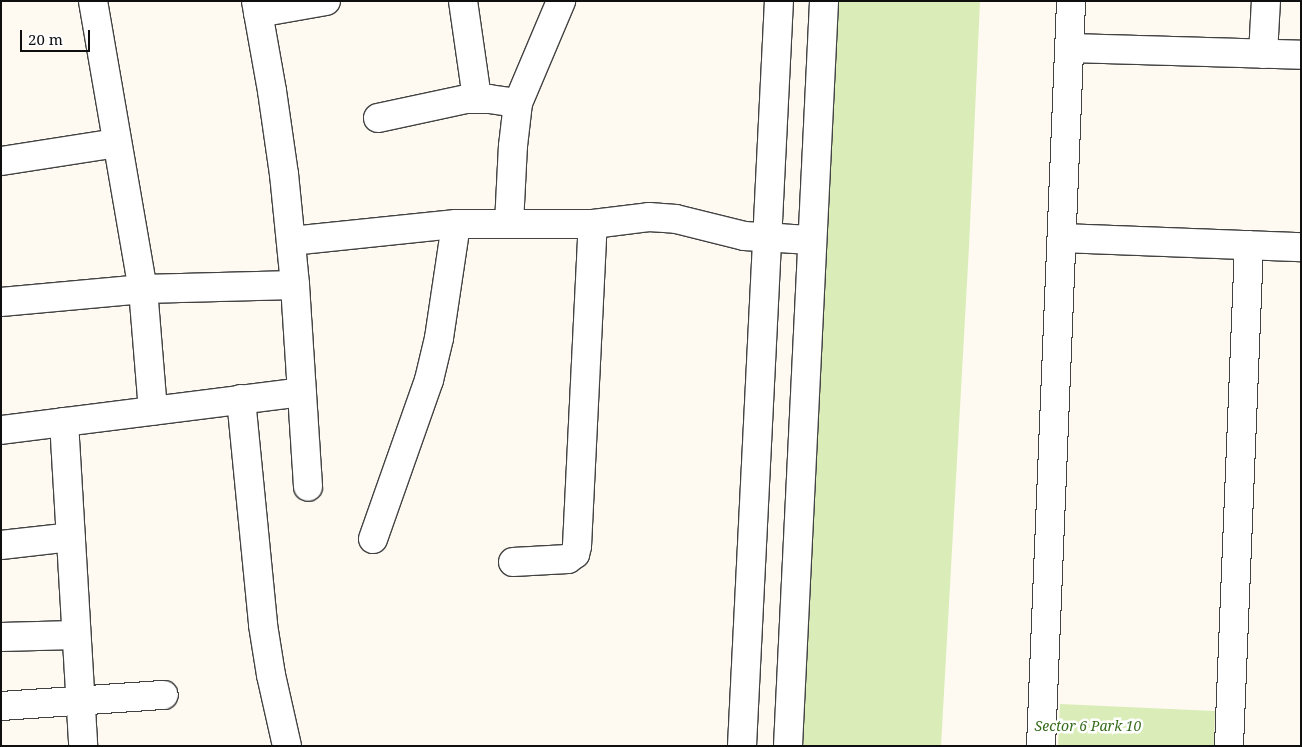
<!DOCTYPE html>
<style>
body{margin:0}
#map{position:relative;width:1302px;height:747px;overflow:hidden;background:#fffaf1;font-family:"Noto Serif",serif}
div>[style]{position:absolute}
.green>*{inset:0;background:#daecb8}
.roads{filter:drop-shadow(1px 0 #424242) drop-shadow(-1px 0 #424242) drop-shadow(0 1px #424242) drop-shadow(0 -1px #424242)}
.minor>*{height:28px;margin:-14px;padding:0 14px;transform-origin:14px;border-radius:14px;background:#fff}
span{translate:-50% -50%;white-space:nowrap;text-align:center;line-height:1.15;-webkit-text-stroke:5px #fff;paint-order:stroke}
.park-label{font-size:14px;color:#366b1b;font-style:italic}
.frame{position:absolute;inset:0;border:2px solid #0f0f0f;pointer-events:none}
.scale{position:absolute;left:20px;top:30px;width:70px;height:22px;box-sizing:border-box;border:2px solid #0f0f0f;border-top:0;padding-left:6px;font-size:15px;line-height:18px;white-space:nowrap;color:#0f0f0f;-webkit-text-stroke:4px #fff;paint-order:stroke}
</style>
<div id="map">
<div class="green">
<i style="clip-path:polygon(839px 1px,980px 1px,969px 247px,941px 746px,803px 746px)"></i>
<i style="clip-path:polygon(1060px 704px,1215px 711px,1214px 746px,1058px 746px)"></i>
</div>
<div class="roads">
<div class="minor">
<i style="left:93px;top:1px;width:292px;rotate:80.2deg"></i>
<i style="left:143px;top:289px;width:122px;rotate:85.3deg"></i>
<i style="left:256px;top:1px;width:91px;rotate:79.9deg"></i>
<i style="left:272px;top:91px;width:84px;rotate:81.8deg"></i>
<i style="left:284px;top:174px;width:112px;rotate:84.3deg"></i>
<i style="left:295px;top:285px;width:202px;rotate:86.3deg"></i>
<i style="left:463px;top:1px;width:98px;rotate:81.8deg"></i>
<i style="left:258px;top:13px;width:69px;rotate:-10deg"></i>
<i style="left:1070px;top:48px;width:231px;rotate:1.7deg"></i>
<i style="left:1263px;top:54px;width:53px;rotate:-86.8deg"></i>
<i style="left:378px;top:118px;width:91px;rotate:-12.1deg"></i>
<i style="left:467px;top:99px;width:22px"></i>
<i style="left:489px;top:99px;width:29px;rotate:8deg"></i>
<i style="left:1px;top:161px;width:117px;rotate:-8.8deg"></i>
<i style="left:509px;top:224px;width:78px;rotate:-87.1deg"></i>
<i style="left:513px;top:146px;width:43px;rotate:-83.4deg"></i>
<i style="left:518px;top:103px;width:111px;rotate:-67.1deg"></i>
<i style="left:1062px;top:238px;width:239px;rotate:2.2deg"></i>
<i style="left:291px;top:241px;width:166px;rotate:-5.9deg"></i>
<i style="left:456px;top:224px;width:137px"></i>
<i style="left:593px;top:224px;width:56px;rotate:-7.1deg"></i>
<i style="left:649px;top:217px;width:27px;rotate:4deg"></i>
<i style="left:676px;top:219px;width:70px;rotate:14deg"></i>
<i style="left:744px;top:236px;width:67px;rotate:3.4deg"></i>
<i style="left:1px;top:302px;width:143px;rotate:-5.2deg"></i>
<i style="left:143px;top:289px;width:152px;rotate:-1.5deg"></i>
<i style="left:241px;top:399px;width:227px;rotate:84.4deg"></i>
<i style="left:263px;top:625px;width:51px;rotate:80.9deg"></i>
<i style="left:271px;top:675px;width:73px;rotate:77.3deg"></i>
<i style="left:64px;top:422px;width:325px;rotate:86.6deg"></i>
<i style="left:1px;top:430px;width:303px;rotate:-7.2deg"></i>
<i style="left:373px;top:539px;width:169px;rotate:-70.6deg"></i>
<i style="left:429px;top:380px;width:43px;rotate:-76.6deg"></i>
<i style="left:439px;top:338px;width:115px;rotate:-81.5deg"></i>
<i style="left:1px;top:545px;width:70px;rotate:-6.5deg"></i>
<i style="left:513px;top:562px;width:55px;rotate:-3.1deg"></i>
<i style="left:568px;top:559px;width:9px;rotate:-36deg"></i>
<i style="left:575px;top:554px;width:8px;rotate:-76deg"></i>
<i style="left:577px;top:546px;width:322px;rotate:-87.2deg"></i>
<i style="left:1px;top:637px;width:74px;rotate:-1.5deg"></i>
<i style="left:1px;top:706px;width:163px;rotate:-3.9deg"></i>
<i style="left:742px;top:746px;width:746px;rotate:-87.16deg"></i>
<i style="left:788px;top:746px;width:746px;rotate:-87.23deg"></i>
<i style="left:1041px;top:746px;width:746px;rotate:-87.69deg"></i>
<i style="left:1229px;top:746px;width:501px;rotate:-87.71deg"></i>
</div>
</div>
<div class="park-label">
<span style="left:1088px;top:726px">Sector 6 Park 10</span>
</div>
<div class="frame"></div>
<div class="scale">20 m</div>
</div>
